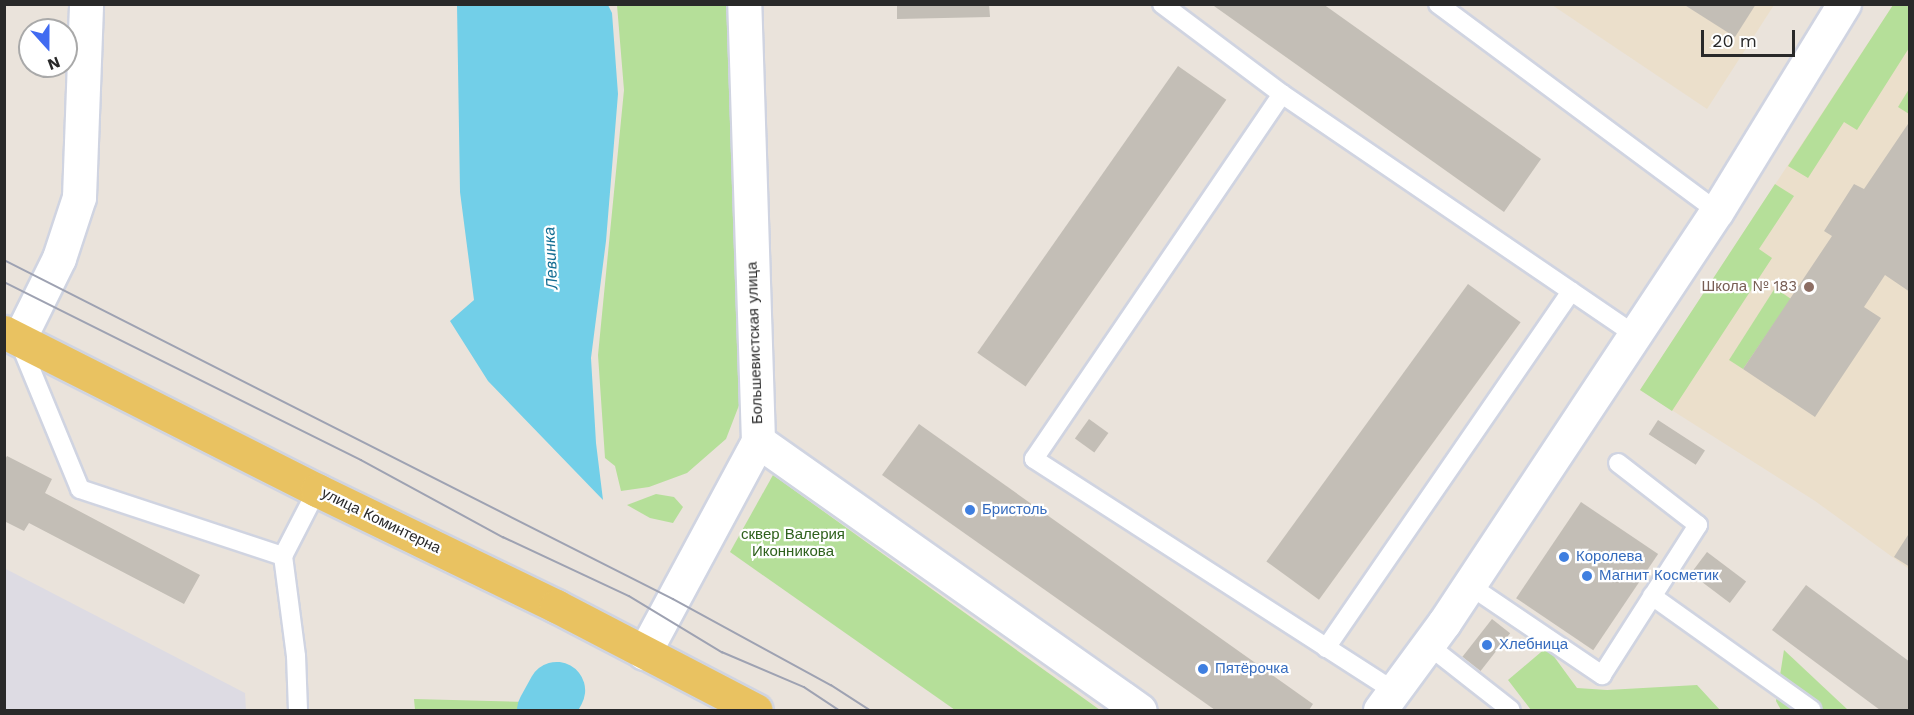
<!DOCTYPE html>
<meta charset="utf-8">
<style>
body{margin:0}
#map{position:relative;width:1914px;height:715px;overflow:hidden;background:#eae3db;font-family:"Work Sans",sans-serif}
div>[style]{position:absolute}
.industrial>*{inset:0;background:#dddbe3}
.education>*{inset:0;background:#ebdfcb}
.green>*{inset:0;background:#b5df99}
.water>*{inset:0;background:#72cfe8}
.river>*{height:57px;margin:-28.5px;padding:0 28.5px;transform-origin:28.5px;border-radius:28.5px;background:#72cfe8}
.building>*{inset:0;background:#c3beb6;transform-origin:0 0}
.roads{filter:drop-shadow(2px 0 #d0d4e1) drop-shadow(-2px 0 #d0d4e1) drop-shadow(0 2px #d0d4e1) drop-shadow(0 -2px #d0d4e1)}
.service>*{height:18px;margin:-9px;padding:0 9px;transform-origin:9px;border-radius:9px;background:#fff}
.minor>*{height:33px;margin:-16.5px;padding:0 16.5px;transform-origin:16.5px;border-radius:16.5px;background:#fff}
.primary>*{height:33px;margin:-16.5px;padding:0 16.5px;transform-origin:16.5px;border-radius:16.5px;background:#e9c261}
.tram>*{height:1.5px;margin:-0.75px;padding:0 0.75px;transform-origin:0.75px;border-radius:0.75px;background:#9ea2b2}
.dots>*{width:16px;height:16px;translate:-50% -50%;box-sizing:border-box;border:3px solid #fff;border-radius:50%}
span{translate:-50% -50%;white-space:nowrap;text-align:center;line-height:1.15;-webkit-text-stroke:4.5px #fff;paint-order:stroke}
.education-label{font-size:15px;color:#785e54}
.right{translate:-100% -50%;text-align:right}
.street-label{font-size:15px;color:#292929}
.shop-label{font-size:15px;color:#366cbe}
.left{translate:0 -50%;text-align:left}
.park-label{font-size:15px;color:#2f611d}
.water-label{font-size:16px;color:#136d92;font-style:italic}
.frame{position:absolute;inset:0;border:6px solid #292929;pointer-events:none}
.north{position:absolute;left:18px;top:18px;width:60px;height:60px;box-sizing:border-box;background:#fff;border:2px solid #a9a9a9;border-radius:50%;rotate:159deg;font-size:16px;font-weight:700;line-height:24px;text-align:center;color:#292929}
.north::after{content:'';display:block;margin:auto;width:21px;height:27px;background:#416bf1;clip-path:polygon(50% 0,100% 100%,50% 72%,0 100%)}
.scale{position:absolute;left:1701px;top:30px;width:94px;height:27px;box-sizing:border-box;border:3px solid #292929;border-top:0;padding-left:8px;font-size:18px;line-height:21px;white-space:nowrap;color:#292929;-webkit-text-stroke:4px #fff;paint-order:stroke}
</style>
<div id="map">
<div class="industrial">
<i style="clip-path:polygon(4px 568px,245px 693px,246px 710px,5px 710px)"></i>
</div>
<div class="education">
<i style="clip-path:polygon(1552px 5px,1774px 5px,1707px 109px)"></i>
<i style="clip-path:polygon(1893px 5px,1909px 5px,1909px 569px,1815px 501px,1640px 390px)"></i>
</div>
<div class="green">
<i style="clip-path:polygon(617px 5px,736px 5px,748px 382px,726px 439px,687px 473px,649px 487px,621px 491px,615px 466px,605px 458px,598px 355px,624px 90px)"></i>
<i style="clip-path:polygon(1893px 5px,1909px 5px,1909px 48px,1857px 130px,1844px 122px,1808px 178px,1788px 166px)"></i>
<i style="clip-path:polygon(1909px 89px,1909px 114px,1898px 107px)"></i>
<i style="clip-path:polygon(1775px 184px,1794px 196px,1759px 249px,1772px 258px,1672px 411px,1640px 390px)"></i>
<i style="clip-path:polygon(1775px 288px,1791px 299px,1743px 369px,1729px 360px)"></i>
<i style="clip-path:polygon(773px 475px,1100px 710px,955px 710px,730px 552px)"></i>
<i style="clip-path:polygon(656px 494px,674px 497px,683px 507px,673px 523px,650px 518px,627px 505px)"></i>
<i style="clip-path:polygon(1547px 647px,1577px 688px,1607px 690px,1697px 685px,1720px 710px,1531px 710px,1508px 680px)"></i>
<i style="clip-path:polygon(1784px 650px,1848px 710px,1781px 710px,1776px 701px)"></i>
<i style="clip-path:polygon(414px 699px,562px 703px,576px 710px,415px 710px)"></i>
</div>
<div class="water">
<i style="clip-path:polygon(457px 5px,608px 5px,612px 13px,618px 94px,606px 241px,591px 358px,596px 443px,603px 500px,488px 381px,450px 321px,474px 300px,460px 192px)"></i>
</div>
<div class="river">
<i style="left:545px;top:710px;width:23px;rotate:-61deg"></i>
</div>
<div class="building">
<i style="clip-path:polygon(897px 4px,989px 4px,990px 17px,897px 19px)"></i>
<i style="clip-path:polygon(1215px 4px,1323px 4px,1541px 159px,1504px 212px,1214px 6px)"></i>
<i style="clip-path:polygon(1683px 4px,1756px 4px,1735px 37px)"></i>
<i style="left:1178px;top:66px;width:59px;height:350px;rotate:35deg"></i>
<i style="clip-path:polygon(1910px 121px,1910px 292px,1885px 275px,1864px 307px,1881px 318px,1815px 417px,1743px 369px,1832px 236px,1824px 231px,1854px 184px,1864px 189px)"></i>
<i style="left:1468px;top:284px;width:65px;height:343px;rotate:36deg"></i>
<i style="left:1089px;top:419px;width:24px;height:24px;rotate:36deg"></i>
<i style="left:1658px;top:420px;width:56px;height:17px;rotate:33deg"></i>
<i style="clip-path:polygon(919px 424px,1313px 704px,1309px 710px,1215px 710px,882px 475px)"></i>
<i style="clip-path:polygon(7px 456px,52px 479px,45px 493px,200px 575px,184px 604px,29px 523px,24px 531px,4px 521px,4px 461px)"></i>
<i style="left:1581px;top:502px;width:93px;height:116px;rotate:34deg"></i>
<i style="clip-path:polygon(1908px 535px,1910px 536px,1910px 567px,1894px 557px)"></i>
<i style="left:1707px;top:552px;width:49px;height:27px;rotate:37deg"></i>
<i style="clip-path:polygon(1806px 585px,1910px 662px,1910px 710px,1880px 710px,1772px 630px)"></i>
<i style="left:1492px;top:619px;width:23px;height:48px;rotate:38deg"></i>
</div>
<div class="roads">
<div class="service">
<i style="left:1162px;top:4px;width:150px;rotate:36.9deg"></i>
<i style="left:1282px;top:94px;width:441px;rotate:124.2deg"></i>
<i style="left:1034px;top:459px;width:428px;rotate:32.8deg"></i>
<i style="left:1438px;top:4px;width:347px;rotate:36.6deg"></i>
<i style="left:1282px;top:94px;width:427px;rotate:34.3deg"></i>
<i style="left:19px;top:341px;width:160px;rotate:67.6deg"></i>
<i style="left:80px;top:489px;width:214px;rotate:18.3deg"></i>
<i style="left:1469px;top:585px;width:161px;rotate:34.1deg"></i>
<i style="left:1602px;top:675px;width:178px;rotate:-57.4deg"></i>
<i style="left:1698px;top:525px;width:101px;rotate:-142.2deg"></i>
<i style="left:1652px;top:596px;width:196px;rotate:35.5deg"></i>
<i style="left:1428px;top:645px;width:105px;rotate:38.1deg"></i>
<i style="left:1326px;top:648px;width:433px;rotate:-55.5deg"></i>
<i style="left:298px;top:710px;width:54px;rotate:-92.1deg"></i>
<i style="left:296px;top:656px;width:101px;rotate:-97.4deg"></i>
<i style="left:283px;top:556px;width:74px;rotate:-62.7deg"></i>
</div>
<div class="minor">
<i style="left:19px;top:339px;width:90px;rotate:-63.7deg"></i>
<i style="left:59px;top:258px;width:64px;rotate:-71.8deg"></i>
<i style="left:79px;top:197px;width:193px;rotate:-87.9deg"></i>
<i style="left:758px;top:441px;width:467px;rotate:35.2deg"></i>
<i style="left:644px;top:653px;width:241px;rotate:-61.7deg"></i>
<i style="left:758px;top:441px;width:437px;rotate:-91.8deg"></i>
<i style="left:1380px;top:710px;width:108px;rotate:-53.7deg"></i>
<i style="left:1444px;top:623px;width:494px;rotate:-56.5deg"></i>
<i style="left:1717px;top:211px;width:243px;rotate:-58.5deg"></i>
</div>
<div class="primary">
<i style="left:4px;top:332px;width:351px;rotate:26.8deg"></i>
<i style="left:317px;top:490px;width:266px;rotate:25.9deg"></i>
<i style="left:556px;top:606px;width:225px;rotate:27.5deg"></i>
</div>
</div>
<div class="tram">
<i style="left:4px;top:260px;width:750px;rotate:26.87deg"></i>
<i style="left:673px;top:599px;width:180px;rotate:28.6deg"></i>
<i style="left:831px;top:685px;width:46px;rotate:32.7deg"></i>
<i style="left:4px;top:282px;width:399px;rotate:26.5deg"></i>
<i style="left:361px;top:460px;width:162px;rotate:28.5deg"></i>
<i style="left:503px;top:537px;width:139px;rotate:25.1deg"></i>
<i style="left:629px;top:596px;width:109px;rotate:31.1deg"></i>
<i style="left:722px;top:652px;width:89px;rotate:23.1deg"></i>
<i style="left:804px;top:687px;width:42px;rotate:33.3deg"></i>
</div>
<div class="dots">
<i style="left:1809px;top:287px;background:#8d6e63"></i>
<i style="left:970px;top:510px;background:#3f7fe0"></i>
<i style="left:1564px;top:557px;background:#3f7fe0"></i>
<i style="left:1587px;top:576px;background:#3f7fe0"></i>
<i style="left:1487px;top:645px;background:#3f7fe0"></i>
<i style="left:1203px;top:669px;background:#3f7fe0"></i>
</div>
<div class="education-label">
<span class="right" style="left:1797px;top:287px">Школа № 183</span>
</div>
<div class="street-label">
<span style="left:755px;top:343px;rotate:-92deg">Большевистская улица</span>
<span style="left:381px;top:521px;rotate:26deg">улица Коминтерна</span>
</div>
<div class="shop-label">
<span class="left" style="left:982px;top:510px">Бристоль</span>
<span class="left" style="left:1576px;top:557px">Королева</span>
<span class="left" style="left:1599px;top:576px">Магнит Косметик</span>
<span class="left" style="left:1499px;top:645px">Хлебница</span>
<span class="left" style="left:1215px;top:669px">Пятёрочка</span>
</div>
<div class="park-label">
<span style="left:793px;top:543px">сквер Валерия<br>Иконникова</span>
</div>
<div class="water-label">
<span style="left:551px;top:258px;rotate:-93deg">Левинка</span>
</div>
<div class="frame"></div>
<div class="north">N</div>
<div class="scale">20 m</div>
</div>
